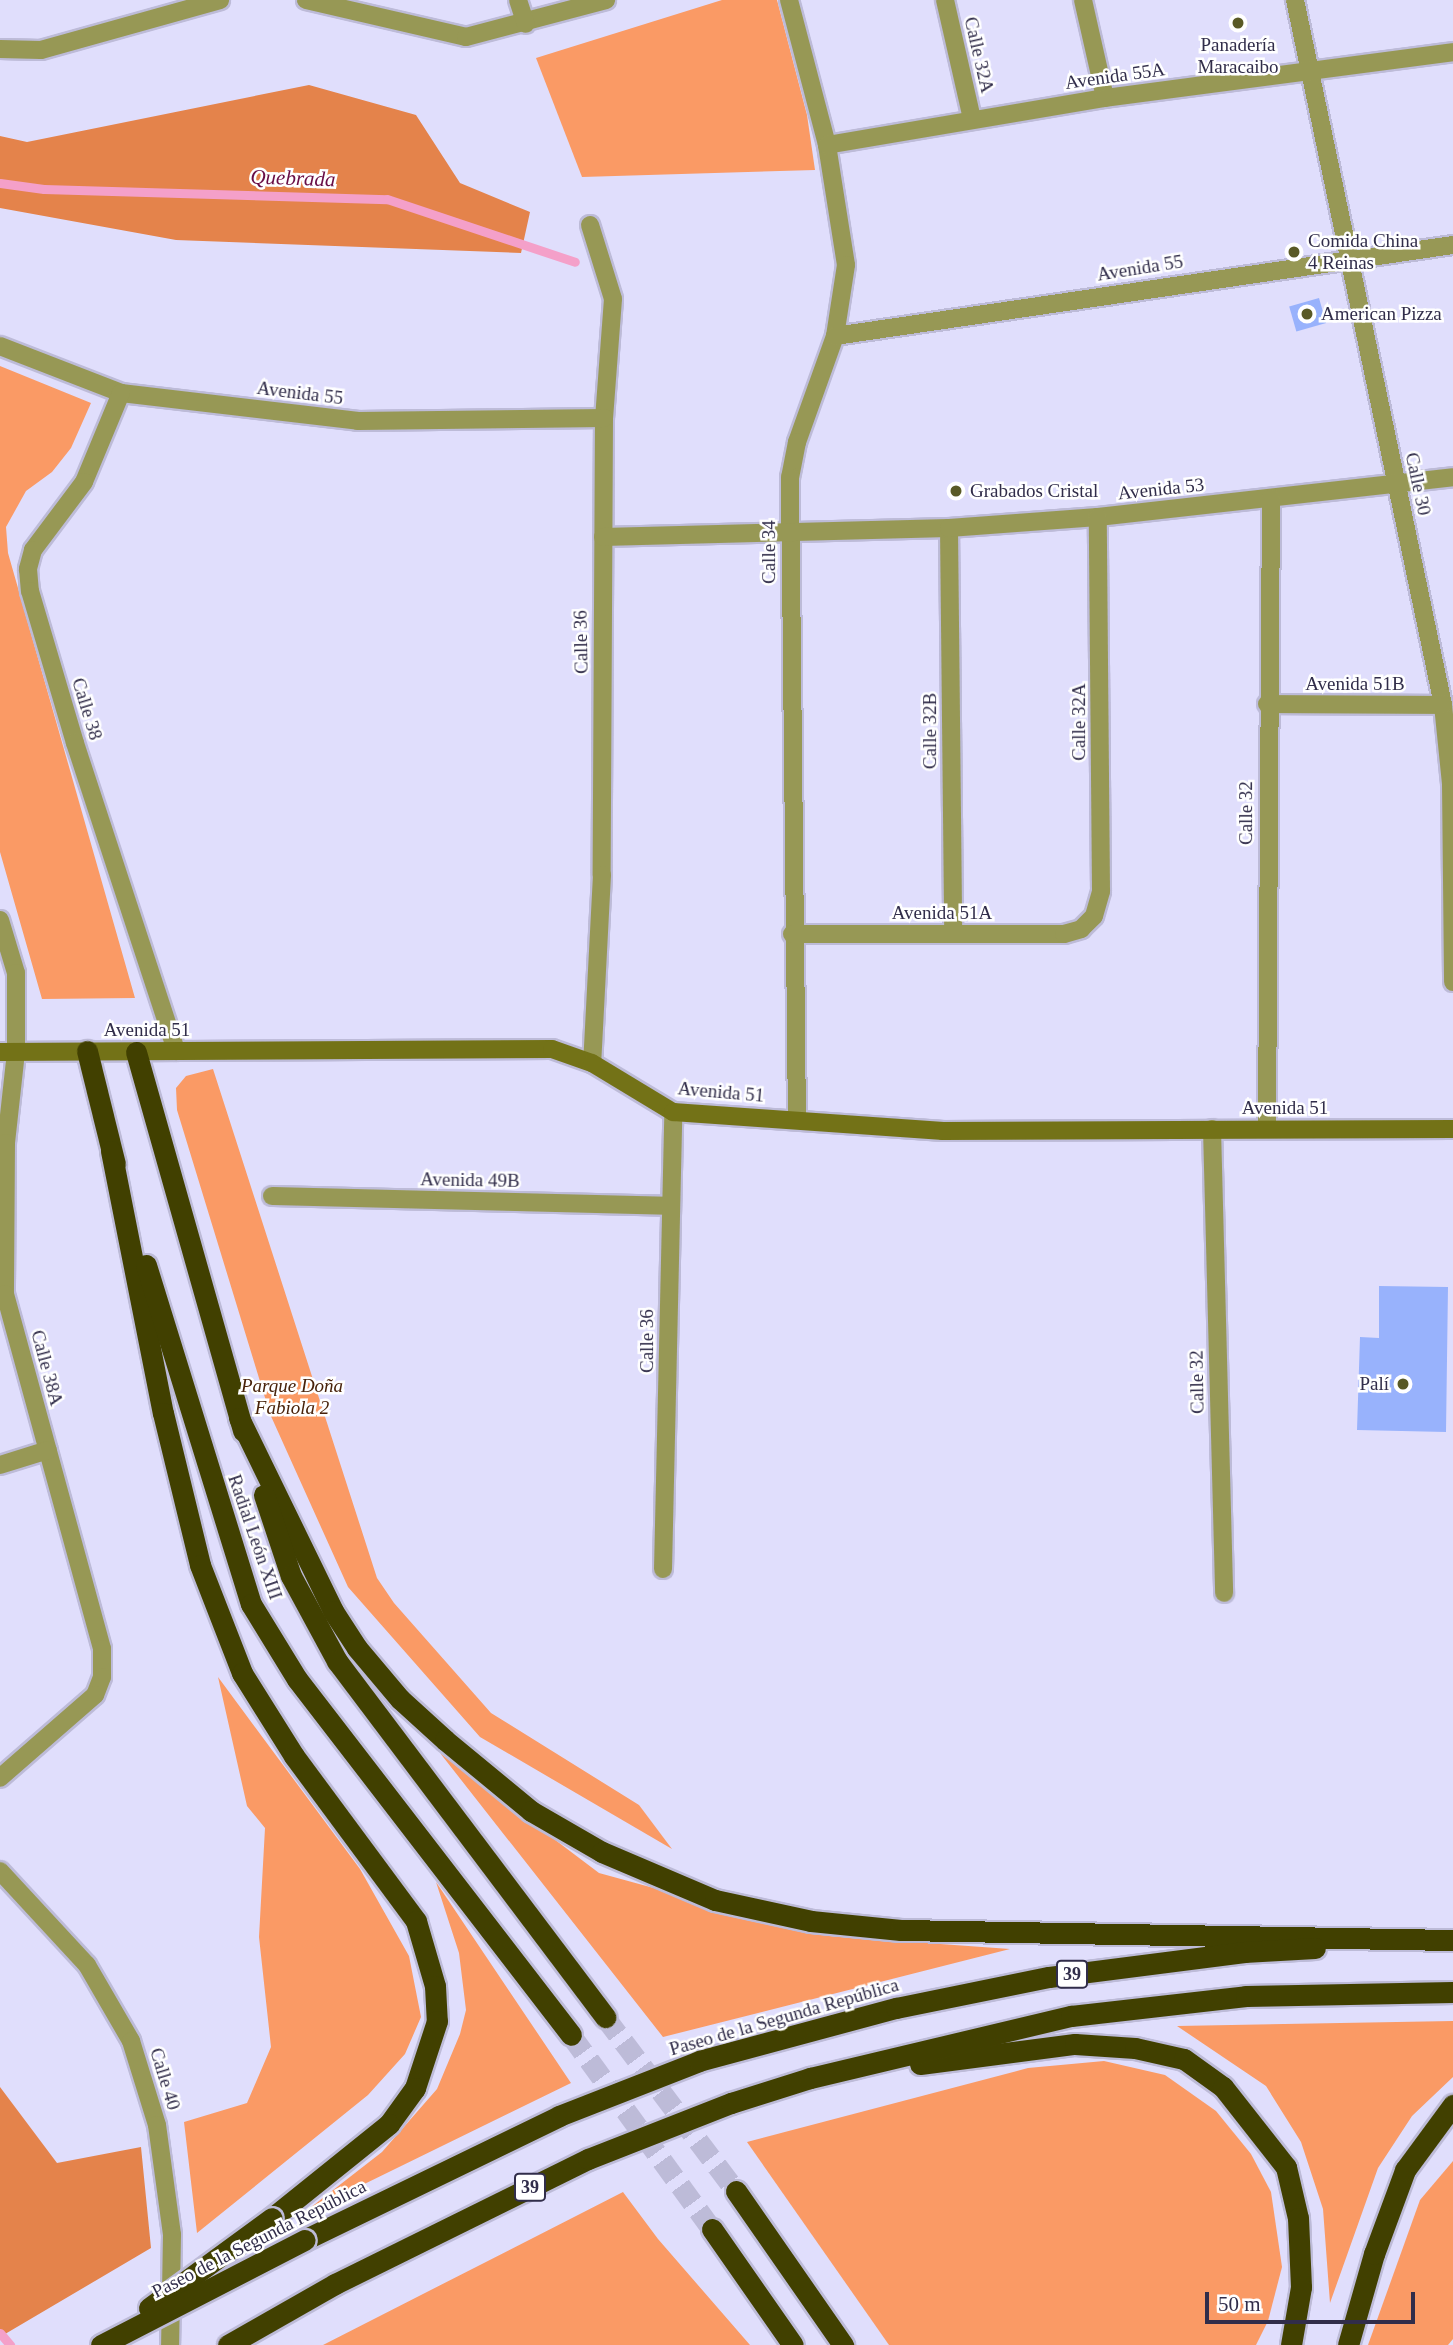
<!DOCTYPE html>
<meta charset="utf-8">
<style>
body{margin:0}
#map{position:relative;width:1453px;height:2345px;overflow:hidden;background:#e0defc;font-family:"Times New Roman",serif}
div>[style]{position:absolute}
.green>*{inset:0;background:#fa9a65}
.forest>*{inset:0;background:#e4834b}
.stream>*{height:9px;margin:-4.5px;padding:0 4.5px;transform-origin:4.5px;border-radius:4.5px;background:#f4a0c9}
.building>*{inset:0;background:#98b2fc;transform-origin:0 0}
.highway-tunnel>*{height:21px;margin-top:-10.5px;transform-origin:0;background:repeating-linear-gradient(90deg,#bdbbd8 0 21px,transparent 0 31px)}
.roads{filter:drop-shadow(2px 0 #bdbbd8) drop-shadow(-2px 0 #bdbbd8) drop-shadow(0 2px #bdbbd8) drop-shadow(0 -2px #bdbbd8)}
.street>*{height:18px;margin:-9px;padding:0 9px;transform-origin:9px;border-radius:9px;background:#979855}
.secondary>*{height:18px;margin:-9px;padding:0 9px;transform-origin:9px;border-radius:9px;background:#737217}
.highway>*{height:21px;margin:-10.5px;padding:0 10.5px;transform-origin:10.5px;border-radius:10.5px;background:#414000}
.bridges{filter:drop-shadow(2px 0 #bdbbd8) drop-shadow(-2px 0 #bdbbd8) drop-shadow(0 2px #bdbbd8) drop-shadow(0 -2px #bdbbd8)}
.highway-bridge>*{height:21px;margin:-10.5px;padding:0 10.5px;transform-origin:10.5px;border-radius:10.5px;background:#414000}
.dots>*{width:19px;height:19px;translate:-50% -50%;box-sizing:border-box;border:4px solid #fff;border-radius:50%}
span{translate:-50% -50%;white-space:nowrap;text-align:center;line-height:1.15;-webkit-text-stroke:5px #fff;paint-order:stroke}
.shield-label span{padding:2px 5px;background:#fff;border:2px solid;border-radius:5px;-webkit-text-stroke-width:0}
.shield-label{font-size:18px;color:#312d4a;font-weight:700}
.poi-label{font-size:19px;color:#312d4a}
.left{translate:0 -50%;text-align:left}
.right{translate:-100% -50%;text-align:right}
.street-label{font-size:19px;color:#312d4a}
.park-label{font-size:19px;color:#48220a;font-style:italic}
.water-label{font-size:21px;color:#690d46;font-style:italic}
.scale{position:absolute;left:1205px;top:2292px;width:210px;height:32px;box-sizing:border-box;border:4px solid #312d4a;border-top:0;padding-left:9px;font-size:21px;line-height:24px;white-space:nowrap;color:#312d4a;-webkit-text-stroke:5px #fff;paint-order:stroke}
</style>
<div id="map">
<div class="green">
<i style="clip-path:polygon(722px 0,777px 0,807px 115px,815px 170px,582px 177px,536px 58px)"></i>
<i style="clip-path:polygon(0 366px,91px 403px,71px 448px,52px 472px,26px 491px,6px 527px,8px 553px,135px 998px,42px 999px,0 852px)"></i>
<i style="clip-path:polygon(213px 1069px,377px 1578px,394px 1603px,491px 1713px,639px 1805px,672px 1849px,480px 1737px,348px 1587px,270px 1414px,177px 1110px,176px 1088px,186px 1076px)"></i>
<i style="clip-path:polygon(218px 1677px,360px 1869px,409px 1956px,421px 2017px,405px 2054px,368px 2095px,197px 2233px,184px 2122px,247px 2103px,271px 2047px,259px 1937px,265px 1828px,247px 1806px)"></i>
<i style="clip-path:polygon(440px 1753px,599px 1873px,829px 1936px,1010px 1949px,663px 2037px)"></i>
<i style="clip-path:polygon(436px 1882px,571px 2083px,301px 2215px,382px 2152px,437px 2089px,460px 2034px,466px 2010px,459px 1953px)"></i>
<i style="clip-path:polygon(1453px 2021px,1453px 2077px,1412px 2116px,1378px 2168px,1330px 2303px,1323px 2209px,1301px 2142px,1266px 2086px,1177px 2026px)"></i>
<i style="clip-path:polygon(1104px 2061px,1165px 2075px,1216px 2111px,1251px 2154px,1271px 2192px,1282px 2267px,1268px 2321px,1256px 2345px,889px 2345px,747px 2142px,1028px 2068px)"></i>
<i style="clip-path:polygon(1453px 2161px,1453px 2339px,1448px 2345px,1368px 2345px,1420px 2200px)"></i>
<i style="clip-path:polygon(623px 2192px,658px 2239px,750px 2345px,323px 2345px)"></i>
</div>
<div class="forest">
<i style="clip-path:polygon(309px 85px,416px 115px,460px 183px,530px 212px,521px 253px,176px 240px,0 208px,0 136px,27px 142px)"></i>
<i style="clip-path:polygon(0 2087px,57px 2163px,141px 2147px,151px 2248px,0 2337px)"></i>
</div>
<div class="stream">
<i style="left:0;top:183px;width:44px;rotate:7.8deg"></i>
<i style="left:44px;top:189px;width:343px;rotate:1.7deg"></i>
<i style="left:387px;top:199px;width:198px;rotate:18.5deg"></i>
<i style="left:0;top:2333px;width:16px;rotate:50deg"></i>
</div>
<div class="building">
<i style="left:1319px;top:298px;width:26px;height:31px;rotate:74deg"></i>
<i style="clip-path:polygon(1379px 1286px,1448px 1287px,1446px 1432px,1357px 1430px,1360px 1337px,1379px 1338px)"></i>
</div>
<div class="highway-tunnel">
<i style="left:605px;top:2017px;width:218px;rotate:53deg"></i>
<i style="left:571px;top:2035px;width:240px;rotate:54deg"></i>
</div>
<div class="roads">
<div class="street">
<i style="left:306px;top:0;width:164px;rotate:13deg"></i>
<i style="left:466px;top:37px;width:145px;rotate:-14.8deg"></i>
<i style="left:518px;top:0;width:25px;rotate:72deg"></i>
<i style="left:789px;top:0;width:150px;rotate:75.3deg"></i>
<i style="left:827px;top:145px;width:121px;rotate:81deg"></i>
<i style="left:846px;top:265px;width:72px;rotate:98.8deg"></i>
<i style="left:835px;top:336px;width:113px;rotate:109.7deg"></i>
<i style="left:797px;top:442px;width:36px;rotate:101deg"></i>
<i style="left:790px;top:477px;width:642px;rotate:89.38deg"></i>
<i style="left:945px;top:0;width:122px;rotate:77.2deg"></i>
<i style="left:1083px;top:0;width:100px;rotate:77.3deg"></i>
<i style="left:1295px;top:0;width:720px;rotate:78.14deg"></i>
<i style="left:1443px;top:705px;width:79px;rotate:84.2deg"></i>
<i style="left:1451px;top:784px;width:198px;rotate:89.4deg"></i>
<i style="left:0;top:49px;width:41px;rotate:1.4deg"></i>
<i style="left:41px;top:50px;width:186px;rotate:-15.6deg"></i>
<i style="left:827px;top:145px;width:282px;rotate:-9.6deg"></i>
<i style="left:1105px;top:98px;width:351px;rotate:-7.5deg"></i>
<i style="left:590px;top:225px;width:77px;rotate:72.7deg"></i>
<i style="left:613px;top:299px;width:119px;rotate:94.3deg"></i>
<i style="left:604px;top:418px;width:457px;rotate:90.3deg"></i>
<i style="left:602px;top:875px;width:188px;rotate:93deg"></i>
<i style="left:835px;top:336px;width:625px;rotate:-8.38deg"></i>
<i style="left:0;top:346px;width:130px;rotate:21.2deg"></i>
<i style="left:121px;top:393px;width:239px;rotate:6.7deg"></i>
<i style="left:358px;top:421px;width:246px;rotate:-0.7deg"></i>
<i style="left:121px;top:393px;width:96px;rotate:112.6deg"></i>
<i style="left:84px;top:482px;width:85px;rotate:126.9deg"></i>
<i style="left:33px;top:550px;width:20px;rotate:105deg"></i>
<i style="left:28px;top:569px;width:22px;rotate:85deg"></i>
<i style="left:30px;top:591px;width:159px;rotate:73.5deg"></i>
<i style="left:75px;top:743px;width:324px;rotate:71.8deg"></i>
<i style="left:949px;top:528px;width:405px;rotate:89.4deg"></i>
<i style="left:603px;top:537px;width:346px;rotate:-1.5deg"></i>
<i style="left:949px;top:528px;width:149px;rotate:-4.2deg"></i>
<i style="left:1098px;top:517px;width:357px;rotate:-6.4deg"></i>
<i style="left:1267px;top:704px;width:176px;rotate:0.3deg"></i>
<i style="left:0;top:920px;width:55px;rotate:73.2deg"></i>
<i style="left:16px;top:973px;width:79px;rotate:90deg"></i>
<i style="left:16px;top:1052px;width:92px;rotate:96.3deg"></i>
<i style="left:6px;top:1143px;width:151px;rotate:90.4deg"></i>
<i style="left:5px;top:1294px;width:368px;rotate:74.7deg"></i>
<i style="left:102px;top:1649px;width:28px;rotate:90deg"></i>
<i style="left:102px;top:1677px;width:19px;rotate:111deg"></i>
<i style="left:95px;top:1695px;width:126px;rotate:138.9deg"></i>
<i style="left:792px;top:934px;width:272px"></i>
<i style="left:1064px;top:934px;width:18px;rotate:-16deg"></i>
<i style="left:1081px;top:929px;width:18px;rotate:-45deg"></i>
<i style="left:1094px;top:916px;width:26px;rotate:-74deg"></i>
<i style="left:1101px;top:891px;width:374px;rotate:-90.5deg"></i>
<i style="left:1212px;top:1129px;width:464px;rotate:88.5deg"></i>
<i style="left:1267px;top:1129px;width:631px;rotate:-89.64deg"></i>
<i style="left:272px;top:1196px;width:396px;rotate:1.4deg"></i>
<i style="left:0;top:1465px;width:50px;rotate:-17.4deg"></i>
<i style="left:663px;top:1569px;width:457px;rotate:-88.7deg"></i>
<i style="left:0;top:1871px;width:128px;rotate:47.2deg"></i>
<i style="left:87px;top:1965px;width:88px;rotate:59.9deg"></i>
<i style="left:131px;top:2041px;width:88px;rotate:72.8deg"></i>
<i style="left:157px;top:2125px;width:111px;rotate:82.2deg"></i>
<i style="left:172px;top:2235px;width:110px;rotate:91deg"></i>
</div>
<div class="secondary">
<i style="left:0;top:1052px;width:552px;rotate:-0.31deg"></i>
<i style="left:552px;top:1049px;width:42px;rotate:19.3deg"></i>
<i style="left:592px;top:1063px;width:95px;rotate:31.2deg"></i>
<i style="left:673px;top:1112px;width:271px;rotate:4deg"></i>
<i style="left:943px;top:1131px;width:510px;rotate:-0.22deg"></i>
</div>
<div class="highway">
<i style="left:87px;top:1051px;width:116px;rotate:76.1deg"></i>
<i style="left:136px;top:1052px;width:394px;rotate:74.2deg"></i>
<i style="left:111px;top:1151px;width:267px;rotate:78.8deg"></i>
<i style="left:163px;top:1413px;width:156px;rotate:76.3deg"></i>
<i style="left:200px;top:1565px;width:116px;rotate:68.7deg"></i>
<i style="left:242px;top:1673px;width:98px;rotate:57.9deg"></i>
<i style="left:294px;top:1756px;width:205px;rotate:53.5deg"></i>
<i style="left:416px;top:1921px;width:68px;rotate:73.7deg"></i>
<i style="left:435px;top:1986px;width:35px;rotate:87deg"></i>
<i style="left:437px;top:2021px;width:71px;rotate:108.2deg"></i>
<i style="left:415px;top:2088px;width:44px;rotate:125.8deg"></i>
<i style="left:389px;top:2124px;width:150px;rotate:141.2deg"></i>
<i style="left:146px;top:1265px;width:355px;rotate:72.8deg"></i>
<i style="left:251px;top:1604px;width:88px;rotate:58.5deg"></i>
<i style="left:297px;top:1679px;width:449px;rotate:52.4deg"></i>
<i style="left:239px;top:1418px;width:215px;rotate:64deg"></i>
<i style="left:333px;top:1611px;width:44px;rotate:57deg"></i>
<i style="left:357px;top:1648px;width:67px;rotate:49.9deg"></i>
<i style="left:400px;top:1699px;width:61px;rotate:42.3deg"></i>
<i style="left:445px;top:1740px;width:112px;rotate:39.5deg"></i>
<i style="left:531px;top:1811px;width:82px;rotate:30deg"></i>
<i style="left:602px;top:1852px;width:123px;rotate:23deg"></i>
<i style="left:715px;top:1900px;width:98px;rotate:12.3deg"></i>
<i style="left:811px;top:1921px;width:90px;rotate:5.7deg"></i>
<i style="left:901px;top:1930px;width:552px;rotate:1.04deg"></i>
<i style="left:264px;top:1495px;width:85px;rotate:71.6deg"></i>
<i style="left:291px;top:1576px;width:97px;rotate:61.6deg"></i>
<i style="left:337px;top:1661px;width:446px;rotate:53deg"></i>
<i style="left:920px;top:2064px;width:156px;rotate:-7.4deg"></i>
<i style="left:1075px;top:2044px;width:60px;rotate:3.8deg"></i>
<i style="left:1135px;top:2048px;width:50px;rotate:12.7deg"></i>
<i style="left:1184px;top:2059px;width:48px;rotate:35.7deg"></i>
<i style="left:1223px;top:2087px;width:102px;rotate:51.8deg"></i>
<i style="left:1286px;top:2167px;width:52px;rotate:76.8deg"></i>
<i style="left:1298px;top:2218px;width:69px;rotate:87.5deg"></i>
<i style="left:1301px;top:2287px;width:59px;rotate:99.8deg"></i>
<i style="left:736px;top:2191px;width:188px;rotate:55.2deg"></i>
<i style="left:712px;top:2229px;width:141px;rotate:55.1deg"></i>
<i style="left:304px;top:2240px;width:284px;rotate:-25.9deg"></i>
<i style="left:559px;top:2116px;width:150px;rotate:-21.4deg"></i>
<i style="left:699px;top:2061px;width:204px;rotate:-15.1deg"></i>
<i style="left:896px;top:2008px;width:156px;rotate:-11.5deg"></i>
<i style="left:1049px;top:1977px;width:197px;rotate:-7.3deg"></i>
<i style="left:1244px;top:1952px;width:71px;rotate:-3.2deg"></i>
<i style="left:228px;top:2345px;width:123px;rotate:-29.7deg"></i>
<i style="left:335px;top:2284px;width:282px;rotate:-26.3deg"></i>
<i style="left:588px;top:2159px;width:154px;rotate:-21.4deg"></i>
<i style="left:731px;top:2103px;width:83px;rotate:-17.6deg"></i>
<i style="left:810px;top:2078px;width:268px;rotate:-13.4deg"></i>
<i style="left:1071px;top:2016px;width:176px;rotate:-6.5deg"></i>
<i style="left:1246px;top:1996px;width:207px;rotate:-1.1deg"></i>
<i style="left:1348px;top:2345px;width:95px;rotate:-74.1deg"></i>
<i style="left:1374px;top:2254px;width:90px;rotate:-69.7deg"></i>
<i style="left:1405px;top:2170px;width:81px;rotate:-53.6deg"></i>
</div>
</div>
<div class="bridges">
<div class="highway-bridge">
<i style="left:149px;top:2308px;width:152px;rotate:-36.2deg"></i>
<i style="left:101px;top:2345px;width:229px;rotate:-27.3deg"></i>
</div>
</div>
<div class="dots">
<i style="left:1238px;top:23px;background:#595926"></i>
<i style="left:1294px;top:252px;background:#595926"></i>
<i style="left:1307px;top:314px;background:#595926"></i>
<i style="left:956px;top:491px;background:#595926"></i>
<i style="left:1403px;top:1384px;background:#595926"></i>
</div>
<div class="shield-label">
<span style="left:1072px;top:1974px">39</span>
<span style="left:530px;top:2187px">39</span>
</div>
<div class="poi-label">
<span style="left:1238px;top:56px">Panadería<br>Maracaibo</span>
<span class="left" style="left:1308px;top:252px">Comida China<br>4 Reinas</span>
<span class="left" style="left:1321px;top:314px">American Pizza</span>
<span class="left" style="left:970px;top:491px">Grabados Cristal</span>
<span class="right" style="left:1389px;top:1384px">Palí</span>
</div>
<div class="street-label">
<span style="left:979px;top:55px;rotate:77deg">Calle 32A</span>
<span style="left:1115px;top:76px;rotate:-8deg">Avenida 55A</span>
<span style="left:1140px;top:268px;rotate:-9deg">Avenida 55</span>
<span style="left:300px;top:393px;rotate:7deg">Avenida 55</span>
<span style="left:1418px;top:484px;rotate:78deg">Calle 30</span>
<span style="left:1161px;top:489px;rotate:-6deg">Avenida 53</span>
<span style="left:769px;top:552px;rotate:-90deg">Calle 34</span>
<span style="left:581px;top:642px;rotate:-91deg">Calle 36</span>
<span style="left:1355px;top:684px">Avenida 51B</span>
<span style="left:87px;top:709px;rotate:73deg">Calle 38</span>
<span style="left:1079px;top:722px;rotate:-90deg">Calle 32A</span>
<span style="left:930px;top:731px;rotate:-90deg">Calle 32B</span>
<span style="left:1246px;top:813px;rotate:-90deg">Calle 32</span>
<span style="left:942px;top:913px">Avenida 51A</span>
<span style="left:147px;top:1030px">Avenida 51</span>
<span style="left:721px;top:1092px;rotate:5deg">Avenida 51</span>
<span style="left:1285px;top:1108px">Avenida 51</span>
<span style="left:470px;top:1180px;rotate:1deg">Avenida 49B</span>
<span style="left:647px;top:1341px;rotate:-90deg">Calle 36</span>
<span style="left:47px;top:1368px;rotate:75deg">Calle 38A</span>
<span style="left:1197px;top:1382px;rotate:-91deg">Calle 32</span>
<span style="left:255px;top:1537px;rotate:71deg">Radial León XIII</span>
<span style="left:784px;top:2017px;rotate:-16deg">Paseo de la Segunda República</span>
<span style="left:165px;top:2079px;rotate:73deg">Calle 40</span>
<span style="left:259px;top:2239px;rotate:-27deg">Paseo de la Segunda República</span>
</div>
<div class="park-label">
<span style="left:292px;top:1397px">Parque Doña<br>Fabiola 2</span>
</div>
<div class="water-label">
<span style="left:293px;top:178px;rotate:2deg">Quebrada</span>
</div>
<div class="scale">50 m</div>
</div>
